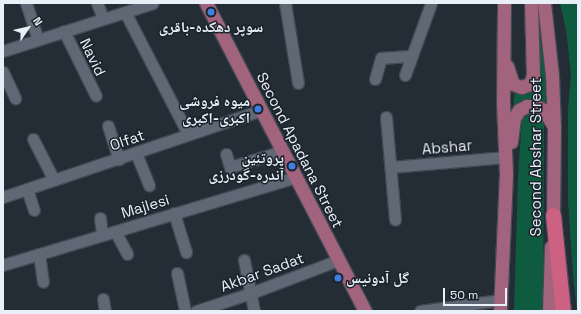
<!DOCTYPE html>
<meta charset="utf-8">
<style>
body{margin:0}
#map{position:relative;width:581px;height:314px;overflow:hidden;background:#242c36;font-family:"Space Grotesk","Noto Naskh Arabic",sans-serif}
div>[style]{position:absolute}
.green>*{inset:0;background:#0f5b3f}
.roads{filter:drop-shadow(1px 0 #424952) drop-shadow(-1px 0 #424952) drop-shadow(0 1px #424952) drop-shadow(0 -1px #424952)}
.minor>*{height:11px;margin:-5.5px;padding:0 5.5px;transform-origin:5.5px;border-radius:5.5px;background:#5f6874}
.major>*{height:13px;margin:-6.5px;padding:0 6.5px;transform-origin:6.5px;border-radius:6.5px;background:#a1647c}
.highway>*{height:15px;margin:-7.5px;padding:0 7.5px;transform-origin:7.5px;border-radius:7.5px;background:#cd6182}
.dots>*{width:11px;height:11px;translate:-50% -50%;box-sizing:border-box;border:2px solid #1a222c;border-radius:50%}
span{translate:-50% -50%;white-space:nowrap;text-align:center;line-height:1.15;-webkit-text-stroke:3px #1a222c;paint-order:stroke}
.poi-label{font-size:15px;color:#e9eff6;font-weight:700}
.right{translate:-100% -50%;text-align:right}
.left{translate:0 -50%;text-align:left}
.street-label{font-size:15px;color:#e9eff6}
.frame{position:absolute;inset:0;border:4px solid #e9eff6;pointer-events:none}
.north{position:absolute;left:8px;top:8px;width:40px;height:40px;-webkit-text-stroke:3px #1a222c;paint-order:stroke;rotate:56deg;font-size:11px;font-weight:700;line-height:16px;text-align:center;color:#e9eff6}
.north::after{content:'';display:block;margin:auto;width:14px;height:18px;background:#e9eff6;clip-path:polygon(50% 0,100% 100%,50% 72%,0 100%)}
.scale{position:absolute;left:443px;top:288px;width:64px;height:18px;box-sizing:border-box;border:2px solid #e9eff6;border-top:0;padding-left:5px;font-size:12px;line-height:14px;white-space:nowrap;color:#e9eff6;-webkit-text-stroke:3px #1a222c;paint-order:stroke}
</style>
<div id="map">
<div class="green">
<i style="clip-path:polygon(534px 3px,538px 3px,545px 30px,549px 107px,513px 111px,515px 90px,521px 93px,529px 92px,535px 86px)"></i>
<i style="clip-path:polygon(560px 3px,578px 3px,578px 311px,577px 311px,573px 276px,568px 201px,568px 109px,571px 75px,566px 30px)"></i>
<i style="clip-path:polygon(533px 111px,543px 117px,544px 124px,543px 311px,514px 311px,518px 177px,522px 118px,525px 114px)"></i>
</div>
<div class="roads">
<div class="minor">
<i style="left:26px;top:3px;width:38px;rotate:72deg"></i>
<i style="left:97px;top:3px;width:17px;rotate:69deg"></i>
<i style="left:285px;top:3px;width:81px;rotate:80.8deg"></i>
<i style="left:125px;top:12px;width:137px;rotate:62.7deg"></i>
<i style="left:64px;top:31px;width:72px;rotate:63.8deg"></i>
<i style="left:3px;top:51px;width:157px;rotate:-17.7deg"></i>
<i style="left:3px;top:72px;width:29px;rotate:65deg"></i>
<i style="left:405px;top:75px;width:77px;rotate:-70.1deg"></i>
<i style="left:375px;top:79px;width:22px;rotate:-74deg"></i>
<i style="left:381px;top:58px;width:31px;rotate:-4deg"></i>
<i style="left:386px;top:117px;width:103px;rotate:85deg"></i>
<i style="left:108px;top:126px;width:35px;rotate:72deg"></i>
<i style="left:33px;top:139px;width:46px;rotate:62.9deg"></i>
<i style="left:136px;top:153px;width:35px;rotate:68deg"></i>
<i style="left:226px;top:154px;width:14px;rotate:73deg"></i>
<i style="left:230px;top:167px;width:55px;rotate:-16.8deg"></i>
<i style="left:391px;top:167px;width:115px;rotate:-5deg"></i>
<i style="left:27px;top:189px;width:22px;rotate:72deg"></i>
<i style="left:3px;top:197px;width:272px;rotate:-18.6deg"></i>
<i style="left:174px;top:213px;width:41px;rotate:72.9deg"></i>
<i style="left:100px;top:218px;width:17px;rotate:83deg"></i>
<i style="left:115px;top:231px;width:26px;rotate:62deg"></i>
<i style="left:39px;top:254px;width:28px;rotate:82deg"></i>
<i style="left:244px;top:260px;width:52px;rotate:78.9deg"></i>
<i style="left:3px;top:265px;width:306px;rotate:-16.7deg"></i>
<i style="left:177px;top:273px;width:39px;rotate:78deg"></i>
<i style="left:103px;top:299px;width:12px;rotate:81deg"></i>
<i style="left:196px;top:311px;width:58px;rotate:-18.1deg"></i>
<i style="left:251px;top:293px;width:94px;rotate:-20.6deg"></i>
<i style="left:420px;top:311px;width:81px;rotate:-7.8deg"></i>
</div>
<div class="major">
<i style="left:206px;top:3px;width:347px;rotate:62.7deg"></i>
<i style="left:544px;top:3px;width:72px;rotate:83.7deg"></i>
<i style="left:552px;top:75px;width:52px;rotate:87.8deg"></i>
<i style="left:554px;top:127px;width:98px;rotate:90.6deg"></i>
<i style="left:507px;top:66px;width:19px;rotate:72deg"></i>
<i style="left:513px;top:84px;width:9px;rotate:21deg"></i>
<i style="left:521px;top:87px;width:9px;rotate:-18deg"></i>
<i style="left:530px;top:84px;width:9px;rotate:-72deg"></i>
<i style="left:533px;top:75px;width:72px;rotate:-91.6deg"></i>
<i style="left:511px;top:142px;width:24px;rotate:-83deg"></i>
<i style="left:514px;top:118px;width:9px;rotate:-58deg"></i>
<i style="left:519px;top:110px;width:9px;rotate:-27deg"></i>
<i style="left:527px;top:106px;width:9px"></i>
<i style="left:536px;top:106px;width:9px;rotate:27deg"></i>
<i style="left:544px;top:110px;width:17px;rotate:59deg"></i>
<i style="left:500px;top:311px;width:137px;rotate:-87.5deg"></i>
<i style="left:506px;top:174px;width:72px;rotate:-92.4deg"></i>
<i style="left:503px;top:102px;width:99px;rotate:-89.4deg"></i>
<i style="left:549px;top:311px;width:64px;rotate:-88.2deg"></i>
</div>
<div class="highway">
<i style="left:553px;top:215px;width:97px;rotate:84.1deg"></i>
</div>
</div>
<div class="dots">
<i style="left:211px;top:12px;background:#3f7fe0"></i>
<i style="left:258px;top:109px;background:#3f7fe0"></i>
<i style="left:292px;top:166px;background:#3f7fe0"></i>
<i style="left:338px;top:278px;background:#3f7fe0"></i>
</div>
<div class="poi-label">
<span style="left:211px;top:27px">سوپر دهکده-باقری</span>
<span class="right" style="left:250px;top:109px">میوه فروشی<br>اکبری-اکبری</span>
<span class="right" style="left:284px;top:166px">پروتئین<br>آندره-گودرزی</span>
<span class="left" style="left:346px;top:278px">گل آدونیس</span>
</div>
<div class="street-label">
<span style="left:93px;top:57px;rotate:64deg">Navid</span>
<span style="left:127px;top:140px;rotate:-19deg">Olfat</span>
<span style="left:447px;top:147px;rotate:-5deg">Abshar</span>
<span style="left:300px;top:150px;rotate:63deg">Second Apadana Street</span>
<span style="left:536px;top:157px;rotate:-90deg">Second Abshar Street</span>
<span style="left:145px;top:206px;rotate:-17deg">Majlesi</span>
<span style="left:262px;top:272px;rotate:-20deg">Akbar Sadat</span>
</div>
<div class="frame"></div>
<div class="north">N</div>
<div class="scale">50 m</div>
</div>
